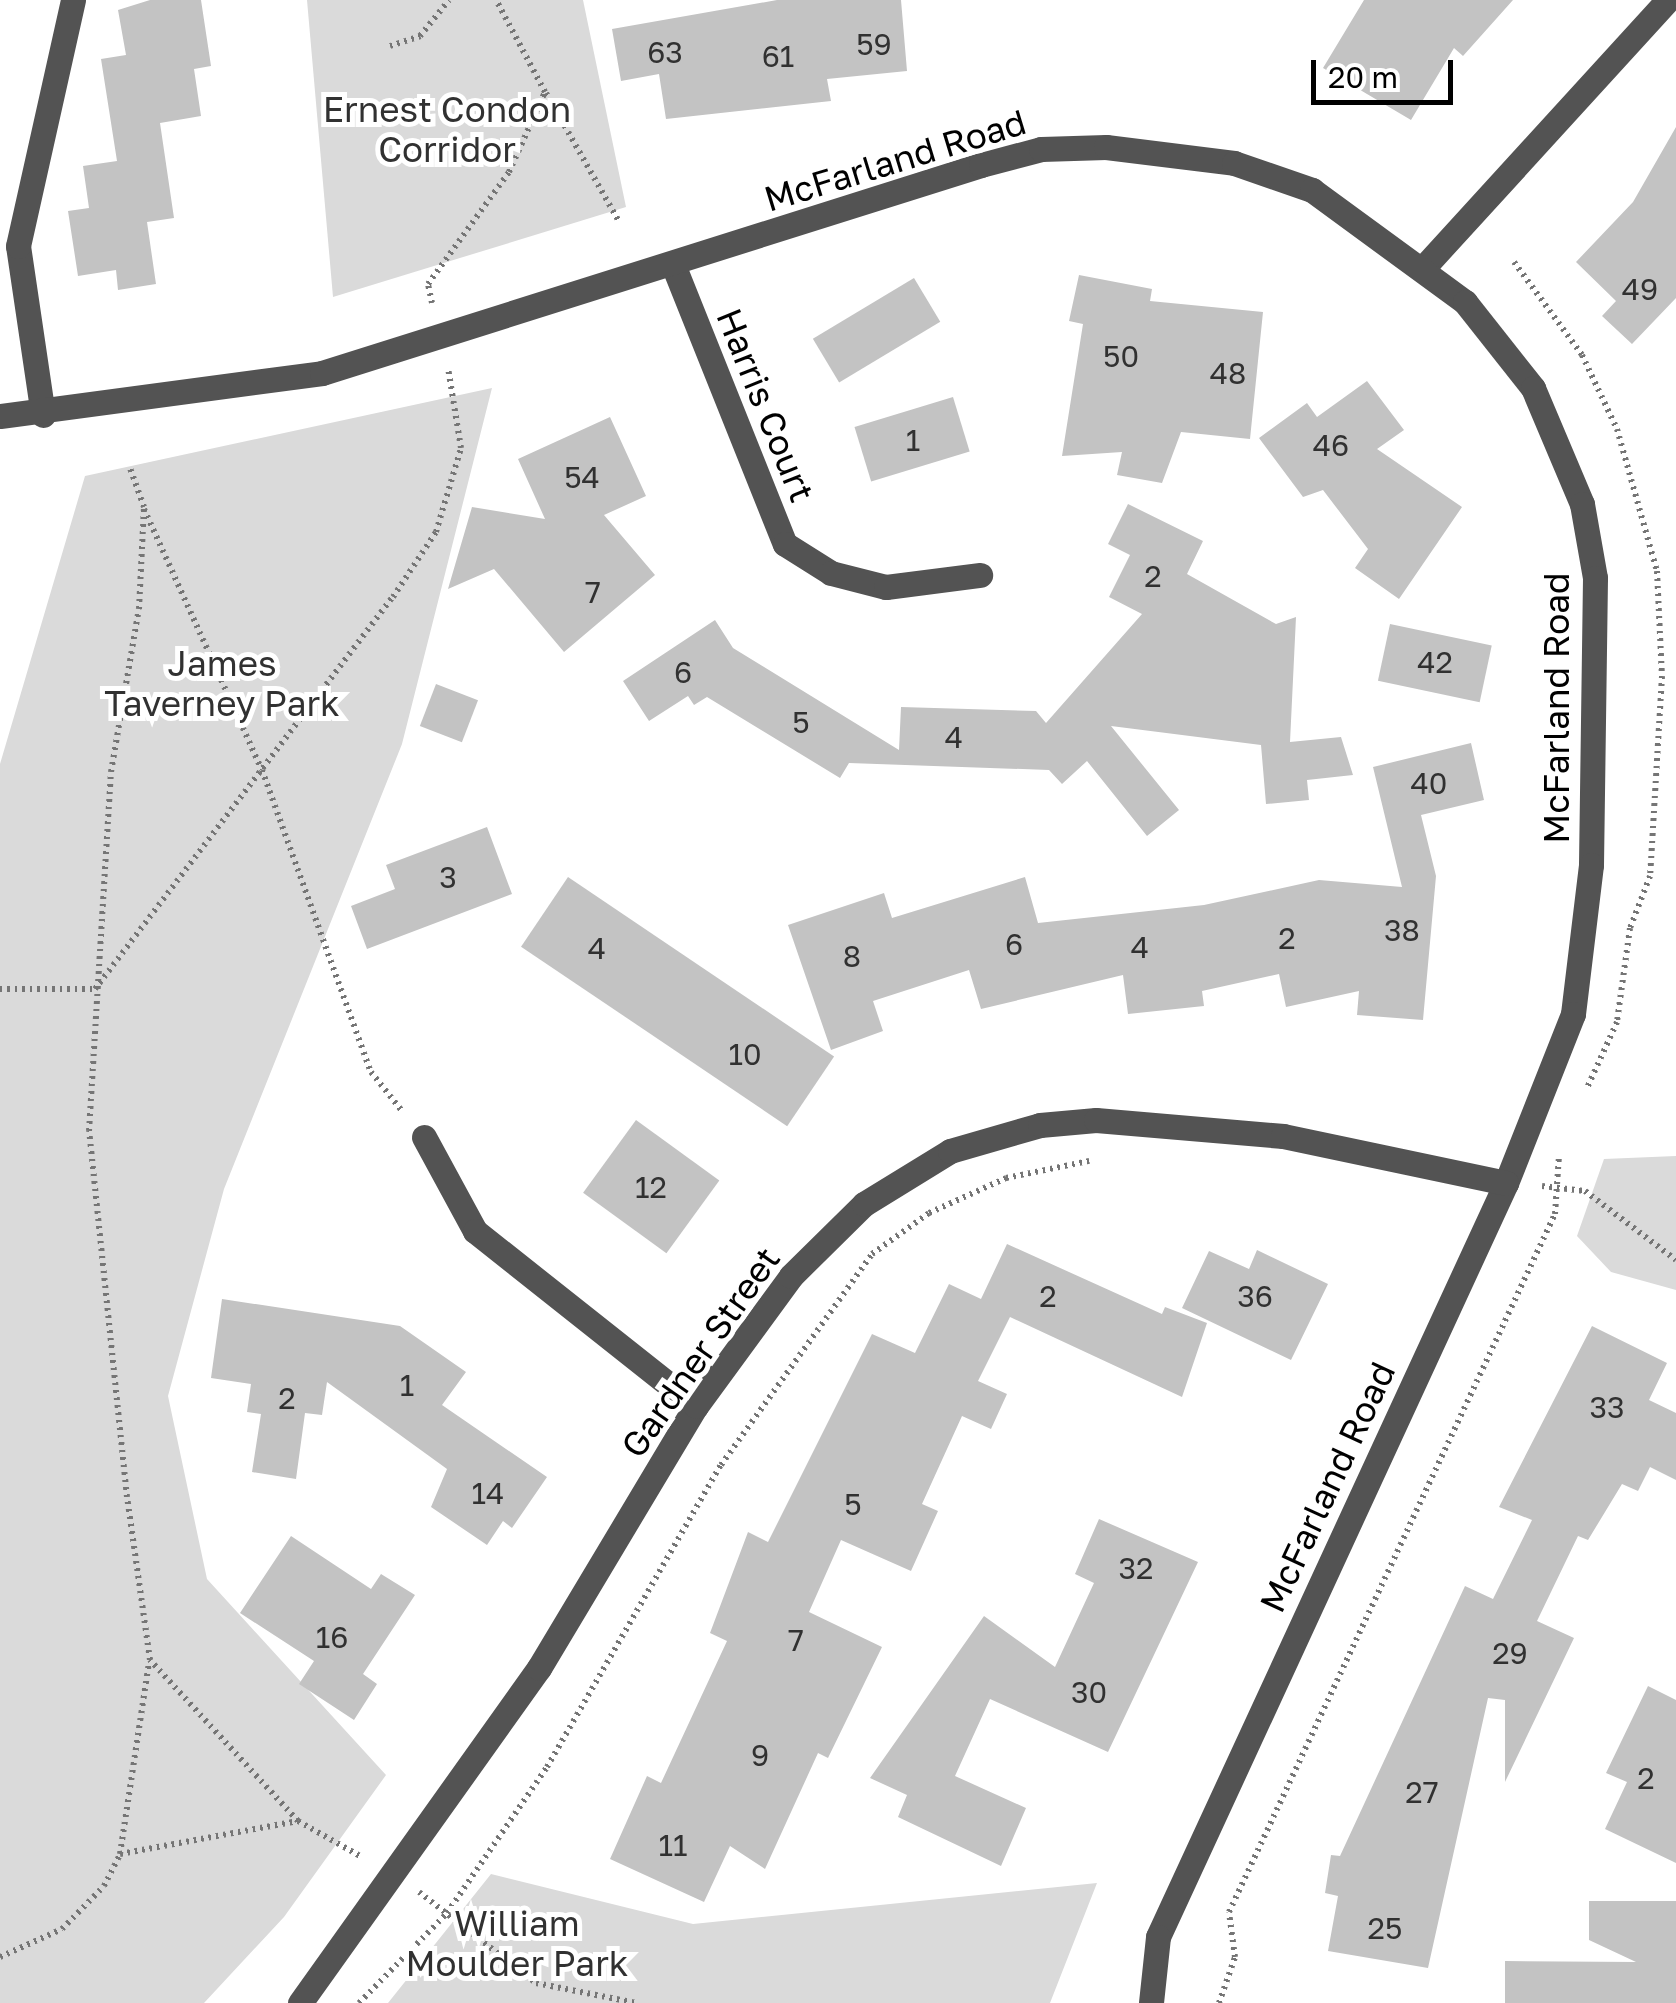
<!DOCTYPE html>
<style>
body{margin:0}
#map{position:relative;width:1676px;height:2003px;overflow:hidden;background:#fff;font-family:"Golos Text",sans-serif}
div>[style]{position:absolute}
.green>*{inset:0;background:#dadada}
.building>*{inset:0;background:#c3c3c3;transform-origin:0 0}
.path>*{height:6px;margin-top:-3px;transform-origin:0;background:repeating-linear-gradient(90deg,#757575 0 2.5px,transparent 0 7.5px)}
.minor>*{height:25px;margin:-12.5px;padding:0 12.5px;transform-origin:12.5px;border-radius:12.5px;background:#535353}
span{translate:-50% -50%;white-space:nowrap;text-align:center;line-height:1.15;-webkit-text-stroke:10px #fff;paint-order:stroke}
.number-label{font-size:30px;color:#313131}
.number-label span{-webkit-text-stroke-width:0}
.park-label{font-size:35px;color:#313131}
.street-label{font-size:35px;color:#000}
.scale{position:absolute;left:1311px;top:60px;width:142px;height:45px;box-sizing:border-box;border:5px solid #000;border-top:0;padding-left:12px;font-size:30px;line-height:35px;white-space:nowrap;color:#000;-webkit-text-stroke:8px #fff;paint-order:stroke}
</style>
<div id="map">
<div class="green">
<i style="clip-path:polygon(307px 0,583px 0,626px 207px,333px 297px)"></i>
<i style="clip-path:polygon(492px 388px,402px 744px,224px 1189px,168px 1396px,207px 1579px,386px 1775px,284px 1917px,204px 2003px,0 2003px,0 764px,85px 476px)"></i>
<i style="clip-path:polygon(1676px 1156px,1676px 1290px,1611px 1272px,1577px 1236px,1604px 1159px)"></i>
<i style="clip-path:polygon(491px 1874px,693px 1924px,1097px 1883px,1050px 2003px,388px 2003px)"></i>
</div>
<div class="building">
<i style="clip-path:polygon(150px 0,201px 0,211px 66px,194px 69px,201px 116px,160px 123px,174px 218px,147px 222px,156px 284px,118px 290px,116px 270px,78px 276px,68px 211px,89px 208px,83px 166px,117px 161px,101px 59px,126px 55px,118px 10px)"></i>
<i style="clip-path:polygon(777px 0,901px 0,907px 71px,827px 79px,831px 101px,666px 119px,659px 74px,621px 81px,612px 29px)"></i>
<i style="clip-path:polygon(1364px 0,1513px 0,1463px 56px,1454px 48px,1411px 120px,1323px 68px)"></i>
<i style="clip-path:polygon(1676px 127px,1676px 298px,1632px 344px,1602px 316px,1616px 301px,1576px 262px,1633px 202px)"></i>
<i style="clip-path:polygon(1079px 275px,1152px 289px,1150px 301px,1263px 312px,1250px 439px,1181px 432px,1162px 483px,1117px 475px,1122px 452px,1062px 456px,1083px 324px,1069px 321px)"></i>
<i style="left:914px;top:278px;width:51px;height:118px;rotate:59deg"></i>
<i style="clip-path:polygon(1367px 381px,1404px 430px,1377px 449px,1462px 507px,1399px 599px,1355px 568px,1368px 549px,1323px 490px,1303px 497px,1259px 438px,1307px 403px,1317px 417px)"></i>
<i style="left:953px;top:397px;width:57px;height:103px;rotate:73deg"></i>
<i style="clip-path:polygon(610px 417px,646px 496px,604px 515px,655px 575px,564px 652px,494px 569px,448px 589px,472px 507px,545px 519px,518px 459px)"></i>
<i style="clip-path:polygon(1128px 504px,1203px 541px,1187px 574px,1276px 624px,1296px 617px,1290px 742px,1341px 737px,1353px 775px,1307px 780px,1309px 800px,1266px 804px,1261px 745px,1111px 726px,1179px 810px,1147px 836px,1087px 761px,1062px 784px,1049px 770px,849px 763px,840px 778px,707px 697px,694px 705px,688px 696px,649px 721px,623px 681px,715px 620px,733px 648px,899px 750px,901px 707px,1036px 711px,1046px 723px,1142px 614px,1109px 597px,1130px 555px,1108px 544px)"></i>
<i style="left:1390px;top:624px;width:104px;height:58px;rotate:12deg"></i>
<i style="left:436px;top:684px;width:45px;height:45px;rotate:21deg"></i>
<i style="clip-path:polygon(1471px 743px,1484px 800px,1421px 815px,1436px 876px,1423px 1020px,1357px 1015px,1359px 991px,1286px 1007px,1279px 974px,1202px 991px,1204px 1006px,1128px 1014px,1123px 975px,981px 1009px,969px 970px,873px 1001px,883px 1031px,831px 1050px,788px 925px,884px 893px,892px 918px,1025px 877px,1038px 923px,1204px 905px,1319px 880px,1402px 887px,1373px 767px)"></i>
<i style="clip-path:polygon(487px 827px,512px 894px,367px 949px,351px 906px,395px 889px,386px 865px)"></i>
<i style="left:568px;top:877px;width:321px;height:84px;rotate:34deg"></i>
<i style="left:636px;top:1120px;width:103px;height:90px;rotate:36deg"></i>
<i style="clip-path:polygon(1007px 1244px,1162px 1314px,1165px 1307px,1207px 1323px,1182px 1397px,1010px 1317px,978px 1381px,1007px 1394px,991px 1429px,962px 1416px,922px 1504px,938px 1511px,911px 1571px,841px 1540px,809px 1612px,882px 1647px,828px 1758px,818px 1753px,765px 1869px,730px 1846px,704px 1902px,610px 1859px,647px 1776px,661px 1783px,727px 1641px,710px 1633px,748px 1532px,768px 1542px,872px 1334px,915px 1353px,949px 1284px,981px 1299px)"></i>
<i style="clip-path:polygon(1257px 1250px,1328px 1284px,1291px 1360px,1182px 1308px,1209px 1251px,1249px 1269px)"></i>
<i style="clip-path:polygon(222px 1299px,400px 1326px,466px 1372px,442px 1405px,547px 1477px,512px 1528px,503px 1521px,487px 1545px,431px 1507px,447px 1469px,327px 1382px,322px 1415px,305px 1413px,296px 1479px,252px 1472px,261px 1414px,247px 1412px,251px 1384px,211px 1378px)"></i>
<i style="clip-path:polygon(1592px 1326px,1667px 1363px,1649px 1400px,1676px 1413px,1676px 1480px,1650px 1467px,1638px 1491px,1622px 1484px,1588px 1540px,1578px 1536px,1537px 1621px,1574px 1638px,1505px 1782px,1505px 1700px,1488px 1698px,1428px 1968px,1328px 1951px,1338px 1896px,1325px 1893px,1331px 1855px,1340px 1856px,1465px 1586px,1493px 1599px,1532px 1520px,1499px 1507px)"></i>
<i style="clip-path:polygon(1099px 1519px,1198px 1562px,1108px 1752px,990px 1699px,955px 1776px,1026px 1808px,1001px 1866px,898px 1817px,907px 1795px,870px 1778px,984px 1616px,1055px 1667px,1094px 1583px,1075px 1574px)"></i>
<i style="clip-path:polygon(291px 1536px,371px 1589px,381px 1574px,415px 1595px,363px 1674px,377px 1684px,354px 1720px,299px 1684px,314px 1661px,240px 1613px)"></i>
<i style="clip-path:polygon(1648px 1686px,1676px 1700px,1676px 1863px,1605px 1829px,1627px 1782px,1606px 1773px)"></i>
<i style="clip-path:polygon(1589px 1901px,1676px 1901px,1676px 2003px,1505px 2003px,1505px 1961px,1636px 1962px,1589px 1940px)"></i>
</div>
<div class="path">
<i style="left:390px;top:46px;width:32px;rotate:-18deg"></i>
<i style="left:420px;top:36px;width:46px;rotate:-51.1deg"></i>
<i style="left:546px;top:93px;width:146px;rotate:60.4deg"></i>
<i style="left:1514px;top:262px;width:115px;rotate:53.8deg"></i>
<i style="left:1582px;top:355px;width:82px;rotate:64.7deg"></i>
<i style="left:1617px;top:429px;width:148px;rotate:74.3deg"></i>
<i style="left:1657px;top:571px;width:105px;rotate:87.3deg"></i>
<i style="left:1662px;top:676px;width:200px;rotate:93.4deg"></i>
<i style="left:1650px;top:876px;width:56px;rotate:111deg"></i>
<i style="left:1630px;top:928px;width:95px;rotate:97.9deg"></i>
<i style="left:1617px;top:1022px;width:72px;rotate:114.4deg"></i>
<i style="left:432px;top:303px;width:19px;rotate:-102deg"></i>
<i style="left:428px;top:284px;width:138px;rotate:-54.1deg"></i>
<i style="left:509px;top:172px;width:88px;rotate:-65.8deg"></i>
<i style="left:545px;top:92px;width:104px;rotate:-118deg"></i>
<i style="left:144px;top:509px;width:286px;rotate:65.7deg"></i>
<i style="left:262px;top:770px;width:321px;rotate:70.2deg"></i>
<i style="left:371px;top:1072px;width:50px;rotate:51.5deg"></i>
<i style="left:0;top:989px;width:95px"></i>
<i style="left:95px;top:989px;width:492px;rotate:-52.8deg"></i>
<i style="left:393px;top:597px;width:78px;rotate:-56.5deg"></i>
<i style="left:436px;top:532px;width:88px;rotate:-73.4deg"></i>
<i style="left:461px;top:448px;width:81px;rotate:-99.2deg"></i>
<i style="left:1542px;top:1186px;width:43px;rotate:6.6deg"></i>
<i style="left:1585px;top:1191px;width:114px;rotate:37.2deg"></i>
<i style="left:298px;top:1821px;width:73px;rotate:29.4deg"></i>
<i style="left:120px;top:1854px;width:194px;rotate:-81.4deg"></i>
<i style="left:419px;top:1892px;width:148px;rotate:37.9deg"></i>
<i style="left:536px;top:1983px;width:102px;rotate:11.3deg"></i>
<i style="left:0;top:1957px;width:68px;rotate:-24.3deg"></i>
<i style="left:62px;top:1929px;width:60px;rotate:-45.7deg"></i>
<i style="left:104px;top:1886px;width:36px;rotate:-63deg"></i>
<i style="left:120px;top:1854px;width:181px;rotate:-10.5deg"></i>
<i style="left:298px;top:1821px;width:219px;rotate:-132.6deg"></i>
<i style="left:150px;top:1660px;width:165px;rotate:-98deg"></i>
<i style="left:127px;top:1497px;width:368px;rotate:-95.9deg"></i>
<i style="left:89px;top:1131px;width:360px;rotate:-86.5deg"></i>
<i style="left:111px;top:772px;width:165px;rotate:-80.3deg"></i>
<i style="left:139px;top:609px;width:102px;rotate:-87.2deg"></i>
<i style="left:144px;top:507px;width:41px;rotate:-109.7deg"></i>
<i style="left:359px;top:2003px;width:126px;rotate:-45.6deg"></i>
<i style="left:447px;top:1913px;width:177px;rotate:-55.6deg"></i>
<i style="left:547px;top:1767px;width:349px;rotate:-60.1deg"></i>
<i style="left:721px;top:1465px;width:259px;rotate:-54.4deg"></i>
<i style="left:872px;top:1254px;width:70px;rotate:-35.7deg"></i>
<i style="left:929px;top:1213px;width:85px;rotate:-24.4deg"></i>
<i style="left:1006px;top:1178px;width:85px;rotate:-11.6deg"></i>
<i style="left:1219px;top:2003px;width:49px;rotate:-70.8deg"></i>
<i style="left:1235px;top:1957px;width:45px;rotate:-97.6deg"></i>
<i style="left:1229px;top:1912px;width:770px;rotate:-64.97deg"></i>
<i style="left:1555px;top:1214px;width:59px;rotate:-86.1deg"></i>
</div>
<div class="minor">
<i style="left:674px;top:267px;width:298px;rotate:68.2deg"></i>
<i style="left:785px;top:544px;width:54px;rotate:32.2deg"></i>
<i style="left:831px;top:573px;width:57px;rotate:14.3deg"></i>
<i style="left:886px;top:587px;width:95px;rotate:-7.3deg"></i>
<i style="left:1424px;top:267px;width:362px;rotate:-47.6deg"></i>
<i style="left:43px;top:415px;width:171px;rotate:-98.4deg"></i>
<i style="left:18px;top:246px;width:252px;rotate:-77.4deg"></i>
<i style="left:0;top:416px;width:325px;rotate:-7.6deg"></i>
<i style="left:322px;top:373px;width:691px;rotate:-17.52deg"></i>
<i style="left:981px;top:165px;width:62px;rotate:-14.9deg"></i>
<i style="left:1041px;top:149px;width:65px;rotate:-1.8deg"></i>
<i style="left:1106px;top:147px;width:129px;rotate:7.1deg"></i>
<i style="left:1234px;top:163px;width:83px;rotate:19.1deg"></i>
<i style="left:1312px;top:190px;width:190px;rotate:36.2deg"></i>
<i style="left:1465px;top:302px;width:110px;rotate:51.7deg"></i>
<i style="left:1533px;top:388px;width:126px;rotate:67.1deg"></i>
<i style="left:1582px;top:504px;width:75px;rotate:80deg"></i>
<i style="left:1595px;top:578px;width:287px;rotate:90.8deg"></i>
<i style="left:1591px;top:865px;width:150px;rotate:96.9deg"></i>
<i style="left:1573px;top:1014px;width:182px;rotate:111.6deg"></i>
<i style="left:1506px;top:1183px;width:830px;rotate:114.78deg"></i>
<i style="left:1158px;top:1937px;width:66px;rotate:96.1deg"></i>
<i style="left:424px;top:1137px;width:107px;rotate:61.5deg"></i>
<i style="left:475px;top:1231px;width:282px;rotate:38.4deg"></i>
<i style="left:300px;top:2003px;width:412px;rotate:-54.5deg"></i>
<i style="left:539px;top:1668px;width:305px;rotate:-59.1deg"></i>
<i style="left:696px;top:1406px;width:161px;rotate:-53.8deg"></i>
<i style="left:791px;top:1276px;width:103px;rotate:-44.6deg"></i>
<i style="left:864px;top:1204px;width:101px;rotate:-31.6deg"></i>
<i style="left:950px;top:1151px;width:94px;rotate:-16.1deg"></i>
<i style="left:1040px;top:1125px;width:56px;rotate:-5.1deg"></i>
<i style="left:1096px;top:1120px;width:188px;rotate:4.9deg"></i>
<i style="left:1283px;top:1136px;width:228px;rotate:11.9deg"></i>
</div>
<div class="number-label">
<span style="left:874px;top:44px">59</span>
<span style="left:665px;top:52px">63</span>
<span style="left:778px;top:56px">61</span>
<span style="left:1640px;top:289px">49</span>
<span style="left:1121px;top:356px">50</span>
<span style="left:1228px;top:373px">48</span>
<span style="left:913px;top:440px">1</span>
<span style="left:1331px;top:445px">46</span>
<span style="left:582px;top:477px">54</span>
<span style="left:1153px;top:576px">2</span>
<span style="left:593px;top:592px">7</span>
<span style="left:1435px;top:662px">42</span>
<span style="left:683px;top:672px">6</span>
<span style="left:801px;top:722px">5</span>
<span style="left:954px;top:737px">4</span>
<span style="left:1429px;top:783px">40</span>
<span style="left:448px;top:877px">3</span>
<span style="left:1402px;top:930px">38</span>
<span style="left:1287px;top:938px">2</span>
<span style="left:1014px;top:944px">6</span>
<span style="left:1140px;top:947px">4</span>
<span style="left:597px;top:948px">4</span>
<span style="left:852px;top:956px">8</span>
<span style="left:745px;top:1054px">10</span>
<span style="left:651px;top:1187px">12</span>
<span style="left:1048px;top:1296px">2</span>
<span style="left:1255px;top:1296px">36</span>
<span style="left:407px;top:1385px">1</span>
<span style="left:287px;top:1398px">2</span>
<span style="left:1607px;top:1407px">33</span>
<span style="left:488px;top:1493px">14</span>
<span style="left:853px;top:1504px">5</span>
<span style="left:1136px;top:1568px">32</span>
<span style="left:332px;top:1637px">16</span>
<span style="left:796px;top:1640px">7</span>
<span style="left:1510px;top:1653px">29</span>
<span style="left:1089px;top:1692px">30</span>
<span style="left:760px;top:1755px">9</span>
<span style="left:1646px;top:1778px">2</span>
<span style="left:1422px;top:1792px">27</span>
<span style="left:673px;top:1845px">11</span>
<span style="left:1385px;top:1928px">25</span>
</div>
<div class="park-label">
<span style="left:447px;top:129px">Ernest Condon<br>Corridor</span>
<span style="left:222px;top:683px">James<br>Taverney Park</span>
<span style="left:517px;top:1943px">William<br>Moulder Park</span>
</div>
<div class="street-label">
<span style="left:895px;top:160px;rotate:-17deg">McFarland Road</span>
<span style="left:766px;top:405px;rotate:68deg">Harris Court</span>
<span style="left:1556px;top:708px;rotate:-90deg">McFarland Road</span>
<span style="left:700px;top:1352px;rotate:-55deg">Gardner Street</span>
<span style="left:1327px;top:1487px;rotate:-65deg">McFarland Road</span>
</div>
<div class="scale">20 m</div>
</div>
